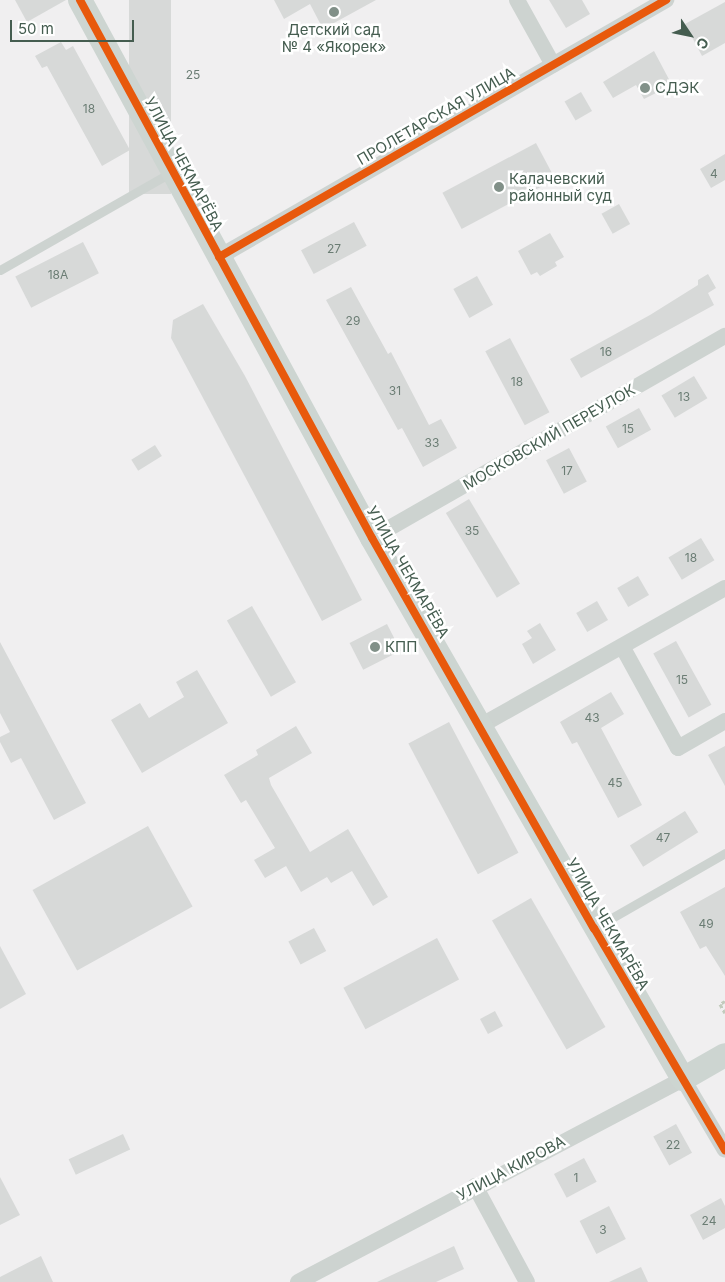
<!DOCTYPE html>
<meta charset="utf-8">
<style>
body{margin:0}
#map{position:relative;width:725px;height:1282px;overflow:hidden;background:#f0eff0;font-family:Inter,sans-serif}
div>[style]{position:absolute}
.building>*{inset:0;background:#d7d9d8;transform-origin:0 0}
.path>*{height:3px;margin-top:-1.5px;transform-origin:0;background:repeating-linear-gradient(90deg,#c2cbbd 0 4px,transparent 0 6.5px)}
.lane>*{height:9px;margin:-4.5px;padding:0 4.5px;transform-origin:4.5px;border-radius:4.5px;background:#cdd3d0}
.street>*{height:16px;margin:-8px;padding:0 8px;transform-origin:8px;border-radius:8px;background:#cdd3d0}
.secondary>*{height:24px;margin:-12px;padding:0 12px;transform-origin:12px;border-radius:12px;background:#cdd5d1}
.cycleway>*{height:8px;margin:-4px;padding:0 4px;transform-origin:4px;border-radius:4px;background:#e8590c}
.dots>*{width:14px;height:14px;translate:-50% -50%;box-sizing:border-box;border:2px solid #fff;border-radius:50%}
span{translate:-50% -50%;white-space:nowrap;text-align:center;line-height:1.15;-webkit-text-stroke:5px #fff;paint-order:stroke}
.number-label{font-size:12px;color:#6b7d74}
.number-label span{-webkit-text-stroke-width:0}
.poi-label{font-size:15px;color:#455d50}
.left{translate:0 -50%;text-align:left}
.street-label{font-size:15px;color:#455d50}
.north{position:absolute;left:665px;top:10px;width:50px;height:50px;-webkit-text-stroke:4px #fff;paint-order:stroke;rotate:124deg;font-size:14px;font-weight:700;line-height:20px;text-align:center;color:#455d50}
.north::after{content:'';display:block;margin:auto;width:18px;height:22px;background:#455d50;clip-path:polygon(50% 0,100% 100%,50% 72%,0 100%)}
.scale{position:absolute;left:10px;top:20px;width:124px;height:22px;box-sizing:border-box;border:2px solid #455d50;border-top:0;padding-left:6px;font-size:15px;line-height:18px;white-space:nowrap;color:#455d50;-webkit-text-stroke:4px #fff;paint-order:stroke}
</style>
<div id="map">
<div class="building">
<i style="clip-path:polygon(15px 0,66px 0,27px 22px)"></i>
<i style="left:129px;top:0;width:42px;height:194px"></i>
<i style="clip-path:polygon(274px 0,376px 0,323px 29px,310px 4px,284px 19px)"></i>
<i style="clip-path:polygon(549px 0,582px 0,590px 14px,566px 28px)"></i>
<i style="clip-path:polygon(725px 2px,725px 43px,702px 56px,685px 24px)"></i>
<i style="clip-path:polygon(61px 42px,66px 50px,73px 46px,130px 150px,102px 166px,47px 66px,42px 68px,35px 56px)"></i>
<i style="clip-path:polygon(654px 51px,672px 85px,644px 99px,636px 85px,613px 98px,603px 82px)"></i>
<i style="left:581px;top:92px;width:22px;height:19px;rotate:60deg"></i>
<i style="left:536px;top:143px;width:41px;height:106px;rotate:62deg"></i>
<i style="clip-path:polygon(725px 154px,725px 180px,711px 188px,700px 169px)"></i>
<i style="left:619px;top:204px;width:23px;height:20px;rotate:61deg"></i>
<i style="left:354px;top:222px;width:27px;height:60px;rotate:62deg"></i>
<i style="clip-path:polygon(550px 233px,564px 257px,555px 262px,557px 266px,540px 276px,537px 272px,531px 275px,518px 251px)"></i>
<i style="left:83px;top:242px;width:35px;height:76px;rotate:63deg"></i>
<i style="clip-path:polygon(708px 274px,716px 288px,708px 293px,714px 305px,581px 378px,570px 359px,650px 315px,698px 285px,698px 280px)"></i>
<i style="left:477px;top:276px;width:33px;height:27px;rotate:61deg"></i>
<i style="clip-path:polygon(351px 287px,388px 354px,391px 352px,429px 425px,441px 419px,457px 448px,423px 467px,402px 428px,398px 430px,326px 300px)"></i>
<i style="clip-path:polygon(203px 304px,245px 376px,362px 600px,322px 621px,171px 338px,173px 320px)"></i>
<i style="left:510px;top:338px;width:84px;height:28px;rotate:62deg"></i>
<i style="left:694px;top:376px;width:26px;height:38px;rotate:59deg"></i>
<i style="left:639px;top:408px;width:25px;height:38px;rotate:61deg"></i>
<i style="left:155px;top:445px;width:13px;height:28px;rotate:58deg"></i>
<i style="left:569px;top:448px;width:38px;height:26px;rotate:62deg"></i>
<i style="left:469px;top:499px;width:99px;height:27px;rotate:59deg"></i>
<i style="left:701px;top:538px;width:26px;height:38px;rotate:59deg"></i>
<i style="left:638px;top:576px;width:22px;height:24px;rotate:60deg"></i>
<i style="left:597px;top:601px;width:22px;height:24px;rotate:60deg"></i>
<i style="left:252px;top:606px;width:88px;height:29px;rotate:60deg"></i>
<i style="clip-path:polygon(540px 623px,556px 650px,533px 664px,522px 644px,532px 638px,527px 631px)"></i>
<i style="left:387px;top:624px;width:30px;height:42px;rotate:63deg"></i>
<i style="left:676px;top:641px;width:73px;height:26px;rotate:61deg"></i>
<i style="clip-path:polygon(0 642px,86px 803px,54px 820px,21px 758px,11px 763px,0 742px,0 737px,10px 732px,0 713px)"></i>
<i style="clip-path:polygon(197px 670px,228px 723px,142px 773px,111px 720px,140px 703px,149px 718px,184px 697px,176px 682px)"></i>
<i style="clip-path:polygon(611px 692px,624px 714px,601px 728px,642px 805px,618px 818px,577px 742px,572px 744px,560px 722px)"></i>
<i style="left:449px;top:722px;width:148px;height:46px;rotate:62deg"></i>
<i style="clip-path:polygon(296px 726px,312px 753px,269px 778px,271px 785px,310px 852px,348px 829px,388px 897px,373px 906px,352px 871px,331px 883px,327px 877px,301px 892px,286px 866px,265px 878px,254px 860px,275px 848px,246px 800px,241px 803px,224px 775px,258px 755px,256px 750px)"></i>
<i style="clip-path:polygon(725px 746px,725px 786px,708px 755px)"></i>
<i style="left:685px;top:811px;width:25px;height:65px;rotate:58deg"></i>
<i style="left:148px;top:826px;width:92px;height:132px;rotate:61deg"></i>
<i style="clip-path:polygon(725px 887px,725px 976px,706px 946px,700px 949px,680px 912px)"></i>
<i style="left:531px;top:898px;width:149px;height:45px;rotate:60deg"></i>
<i style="left:314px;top:928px;width:26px;height:29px;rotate:62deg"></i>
<i style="left:437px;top:938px;width:47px;height:106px;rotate:62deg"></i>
<i style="clip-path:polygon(0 946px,26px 994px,0 1009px)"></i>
<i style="left:495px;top:1011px;width:17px;height:17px;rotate:62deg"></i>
<i style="left:676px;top:1124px;width:33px;height:26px;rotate:61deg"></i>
<i style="left:123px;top:1134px;width:17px;height:60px;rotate:65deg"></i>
<i style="left:584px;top:1158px;width:27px;height:34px;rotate:62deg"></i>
<i style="clip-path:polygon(0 1177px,20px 1215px,0 1225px)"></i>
<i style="clip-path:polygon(721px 1198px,725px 1206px,725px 1228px,703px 1240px,690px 1215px)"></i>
<i style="left:609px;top:1206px;width:37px;height:33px;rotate:63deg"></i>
<i style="clip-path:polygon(454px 1246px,464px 1269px,436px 1282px,377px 1282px)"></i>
<i style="clip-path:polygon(41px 1256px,53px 1282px,0 1282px,0 1277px)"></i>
<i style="clip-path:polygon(641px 1267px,648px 1282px,609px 1282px)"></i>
</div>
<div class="path">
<i style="left:725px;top:1001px;width:6px;rotate:149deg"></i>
<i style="left:720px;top:1004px;width:10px;rotate:61deg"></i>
</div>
<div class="lane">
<i style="left:0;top:270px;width:198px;rotate:-29.7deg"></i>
<i style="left:596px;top:927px;width:149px;rotate:-29.8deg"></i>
</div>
<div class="street">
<i style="left:517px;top:0;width:74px;rotate:61deg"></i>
<i style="left:219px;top:257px;width:516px;rotate:-29.9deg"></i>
<i style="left:372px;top:538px;width:407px;rotate:-29.8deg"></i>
<i style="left:623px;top:648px;width:114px;rotate:61.2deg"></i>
<i style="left:678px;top:748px;width:54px;rotate:-29.9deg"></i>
<i style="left:480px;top:726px;width:281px;rotate:-29.4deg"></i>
<i style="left:475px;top:1186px;width:109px;rotate:61.6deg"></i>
<i style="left:298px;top:1282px;width:435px;rotate:-27.8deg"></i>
<i style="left:683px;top:1079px;width:82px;rotate:59.4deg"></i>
</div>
<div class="secondary">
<i style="left:80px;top:0;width:612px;rotate:61.51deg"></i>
<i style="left:372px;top:538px;width:624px;rotate:60.11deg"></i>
<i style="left:683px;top:1079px;width:48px;rotate:-29.7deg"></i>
</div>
<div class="cycleway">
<i style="left:80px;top:0;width:612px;rotate:61.51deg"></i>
<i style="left:372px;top:538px;width:449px;rotate:60.4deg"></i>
<i style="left:594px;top:928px;width:258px;rotate:59.5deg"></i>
<i style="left:219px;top:257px;width:516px;rotate:-29.9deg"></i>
</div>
<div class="dots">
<i style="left:334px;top:12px;background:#819088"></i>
<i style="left:645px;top:88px;background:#819088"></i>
<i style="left:499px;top:187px;background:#819088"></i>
<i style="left:375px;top:647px;background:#819088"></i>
</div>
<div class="number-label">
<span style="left:193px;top:75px">25</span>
<span style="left:89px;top:109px">18</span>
<span style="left:714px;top:174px">4</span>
<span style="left:334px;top:249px">27</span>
<span style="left:58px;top:275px">18А</span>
<span style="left:353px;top:321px">29</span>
<span style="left:606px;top:352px">16</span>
<span style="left:517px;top:382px">18</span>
<span style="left:395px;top:391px">31</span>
<span style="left:684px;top:397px">13</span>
<span style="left:628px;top:429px">15</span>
<span style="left:432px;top:443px">33</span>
<span style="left:567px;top:471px">17</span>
<span style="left:472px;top:531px">35</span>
<span style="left:691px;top:558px">18</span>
<span style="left:682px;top:680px">15</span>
<span style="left:592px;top:718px">43</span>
<span style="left:615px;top:783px">45</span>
<span style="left:663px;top:838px">47</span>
<span style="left:706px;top:924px">49</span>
<span style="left:673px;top:1145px">22</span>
<span style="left:576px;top:1178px">1</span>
<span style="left:709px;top:1221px">24</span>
<span style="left:603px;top:1230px">3</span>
</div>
<div class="poi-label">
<span style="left:334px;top:38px">Детский сад<br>№ 4 «Якорек»</span>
<span class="left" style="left:655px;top:88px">СДЭК</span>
<span class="left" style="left:509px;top:187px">Калачевский<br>районный суд</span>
<span class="left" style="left:385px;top:647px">КПП</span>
</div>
<div class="street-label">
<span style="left:436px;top:116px;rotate:-30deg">ПРОЛЕТАРСКАЯ УЛИЦА</span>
<span style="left:184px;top:164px;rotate:62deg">УЛИЦА ЧЕКМАРЁВА</span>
<span style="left:549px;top:437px;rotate:-30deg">МОСКОВСКИЙ ПЕРЕУЛОК</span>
<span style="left:408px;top:572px;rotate:60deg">УЛИЦА ЧЕКМАРЁВА</span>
<span style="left:608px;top:924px;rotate:60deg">УЛИЦА ЧЕКМАРЁВА</span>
<span style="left:511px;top:1168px;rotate:-28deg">УЛИЦА КИРОВА</span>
</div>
<div class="north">С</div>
<div class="scale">50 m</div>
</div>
